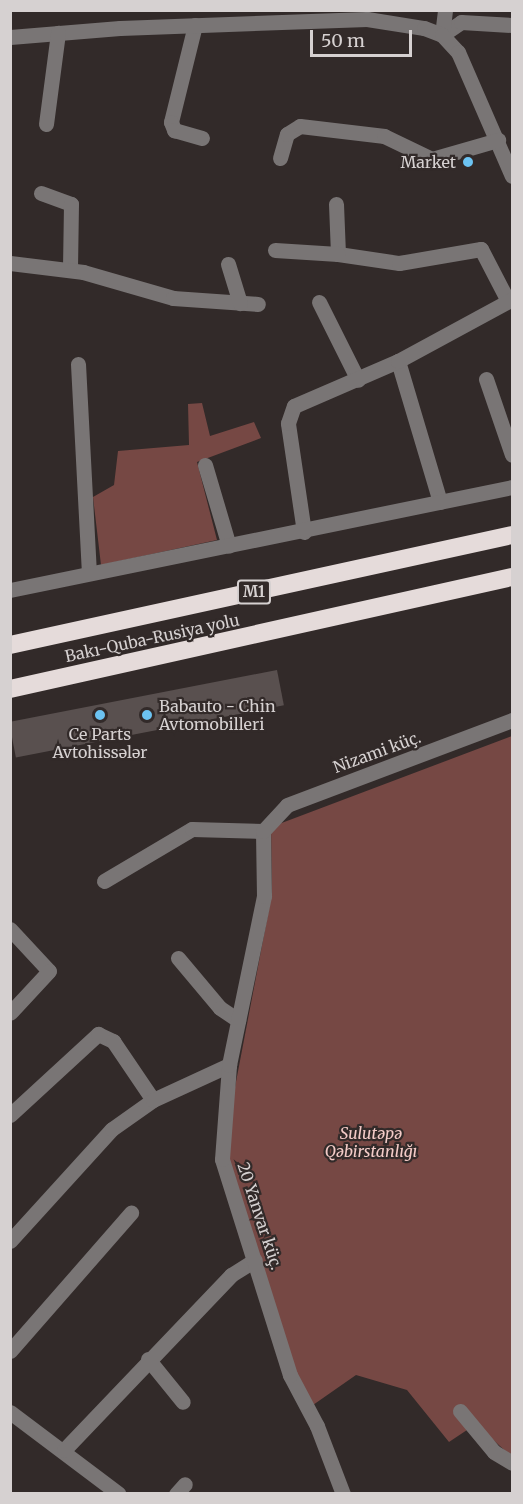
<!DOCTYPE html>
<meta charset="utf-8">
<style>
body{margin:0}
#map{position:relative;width:523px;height:1504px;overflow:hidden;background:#322a29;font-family:Merriweather,serif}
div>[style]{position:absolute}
.green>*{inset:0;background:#764844}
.building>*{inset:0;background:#59504f;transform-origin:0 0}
.minor>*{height:15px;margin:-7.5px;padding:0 7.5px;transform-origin:7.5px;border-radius:7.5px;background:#797575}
.highway>*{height:18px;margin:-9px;padding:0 9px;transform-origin:9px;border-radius:9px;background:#e5dbda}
.dots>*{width:16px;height:16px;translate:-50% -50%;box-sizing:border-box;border:3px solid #322a29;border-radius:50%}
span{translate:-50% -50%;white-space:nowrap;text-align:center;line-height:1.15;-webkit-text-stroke:4.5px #322a29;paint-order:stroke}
.shield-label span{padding:2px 4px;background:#322a29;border:2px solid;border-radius:4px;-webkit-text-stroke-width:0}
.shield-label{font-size:15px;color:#d6d1d1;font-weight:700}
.poi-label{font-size:16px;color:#d6d1d1}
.right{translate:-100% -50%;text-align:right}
.left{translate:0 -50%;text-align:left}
.street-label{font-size:16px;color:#d6d1d1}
.park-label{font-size:16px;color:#f3cbc7;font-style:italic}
.frame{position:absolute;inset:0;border:12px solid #d6d1d1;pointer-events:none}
.scale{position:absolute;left:310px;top:30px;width:102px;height:27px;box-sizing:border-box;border:3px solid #d6d1d1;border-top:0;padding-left:8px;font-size:18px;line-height:21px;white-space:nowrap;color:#d6d1d1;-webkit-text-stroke:4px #322a29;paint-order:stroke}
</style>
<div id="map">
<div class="green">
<i style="clip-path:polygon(202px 403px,210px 436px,254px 422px,261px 438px,197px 462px,217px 540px,101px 565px,93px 497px,114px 485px,118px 451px,189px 445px,188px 404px)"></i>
<i style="clip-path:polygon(512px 736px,512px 1457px,476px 1424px,449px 1442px,407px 1390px,356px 1375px,313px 1405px,294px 1373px,228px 1165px,231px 1108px,272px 893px,271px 827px)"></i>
</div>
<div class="building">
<i style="left:277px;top:670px;width:36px;height:273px;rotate:79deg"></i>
</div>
<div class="minor">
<i style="left:195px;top:25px;width:100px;rotate:103.9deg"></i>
<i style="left:171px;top:122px;width:9px;rotate:69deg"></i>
<i style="left:174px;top:130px;width:29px;rotate:16deg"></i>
<i style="left:442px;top:35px;width:23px;rotate:-34deg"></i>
<i style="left:461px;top:22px;width:51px;rotate:3.4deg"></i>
<i style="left:442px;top:35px;width:25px;rotate:-83deg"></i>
<i style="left:10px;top:37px;width:110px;rotate:-4.7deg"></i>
<i style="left:120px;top:28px;width:247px;rotate:-2.1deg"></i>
<i style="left:367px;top:19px;width:58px;rotate:9deg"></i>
<i style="left:424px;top:28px;width:19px;rotate:21deg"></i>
<i style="left:442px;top:35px;width:23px;rotate:47deg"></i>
<i style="left:458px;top:52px;width:135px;rotate:66.5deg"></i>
<i style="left:46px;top:124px;width:92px;rotate:-82.5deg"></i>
<i style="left:280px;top:158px;width:25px;rotate:-74deg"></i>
<i style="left:287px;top:134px;width:15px;rotate:-32deg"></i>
<i style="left:300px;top:126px;width:85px;rotate:6.8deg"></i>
<i style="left:384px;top:136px;width:53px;rotate:25.6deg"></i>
<i style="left:432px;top:159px;width:69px;rotate:-16.1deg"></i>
<i style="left:41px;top:193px;width:32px;rotate:20deg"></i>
<i style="left:71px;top:204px;width:66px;rotate:90.9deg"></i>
<i style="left:336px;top:204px;width:50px;rotate:87.7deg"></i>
<i style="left:338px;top:254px;width:62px;rotate:8.4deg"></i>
<i style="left:399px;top:263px;width:83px;rotate:-9.7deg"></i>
<i style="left:481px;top:249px;width:59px;rotate:62.6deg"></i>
<i style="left:275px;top:250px;width:63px;rotate:3.6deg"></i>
<i style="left:10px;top:263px;width:74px;rotate:7deg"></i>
<i style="left:83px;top:272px;width:94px;rotate:16.1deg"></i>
<i style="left:173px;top:298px;width:85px;rotate:4deg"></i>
<i style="left:228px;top:264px;width:41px;rotate:72.9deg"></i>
<i style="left:319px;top:302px;width:87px;rotate:63.4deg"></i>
<i style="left:398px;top:361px;width:147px;rotate:73.4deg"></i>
<i style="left:78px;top:364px;width:209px;rotate:87deg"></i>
<i style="left:486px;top:379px;width:80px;rotate:71.1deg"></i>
<i style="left:205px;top:465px;width:84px;rotate:73.5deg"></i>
<i style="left:304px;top:532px;width:110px;rotate:-98.4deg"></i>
<i style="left:288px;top:423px;width:18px;rotate:-71deg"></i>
<i style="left:294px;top:406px;width:113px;rotate:-23.4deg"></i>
<i style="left:398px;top:361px;width:130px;rotate:-28.5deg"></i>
<i style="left:10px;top:590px;width:512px;rotate:-11.59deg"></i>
<i style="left:104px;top:881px;width:102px;rotate:-30.6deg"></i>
<i style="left:192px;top:829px;width:71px;rotate:1.6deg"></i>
<i style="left:10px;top:929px;width:57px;rotate:47.1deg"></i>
<i style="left:49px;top:971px;width:57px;rotate:132.9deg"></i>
<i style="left:178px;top:958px;width:65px;rotate:50deg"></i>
<i style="left:220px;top:1008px;width:22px;rotate:34deg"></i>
<i style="left:10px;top:1115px;width:120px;rotate:-42.6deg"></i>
<i style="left:98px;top:1034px;width:17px;rotate:25deg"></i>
<i style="left:113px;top:1041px;width:71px;rotate:55.9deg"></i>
<i style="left:10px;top:1241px;width:151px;rotate:-47.7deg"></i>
<i style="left:112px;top:1129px;width:50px;rotate:-35.3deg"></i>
<i style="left:153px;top:1100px;width:84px;rotate:-24.7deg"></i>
<i style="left:10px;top:1351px;width:184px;rotate:-48.8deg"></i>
<i style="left:148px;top:1359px;width:55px;rotate:50.9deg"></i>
<i style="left:460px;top:1411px;width:53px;rotate:50.3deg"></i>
<i style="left:494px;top:1452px;width:21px;rotate:31deg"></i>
<i style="left:10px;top:1412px;width:136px;rotate:37deg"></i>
<i style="left:64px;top:1450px;width:242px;rotate:-46.3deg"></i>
<i style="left:231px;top:1275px;width:28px;rotate:-32deg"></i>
<i style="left:176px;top:1494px;width:13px;rotate:-48deg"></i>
<i style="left:343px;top:1494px;width:73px;rotate:-110.9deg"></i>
<i style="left:317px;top:1426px;width:58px;rotate:-117.9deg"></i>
<i style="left:290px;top:1375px;width:226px;rotate:-107.5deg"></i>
<i style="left:222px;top:1159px;width:94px;rotate:-85.7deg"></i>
<i style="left:229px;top:1065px;width:173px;rotate:-78.3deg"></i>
<i style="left:264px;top:896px;width:65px;rotate:-90.9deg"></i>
<i style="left:263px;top:831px;width:35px;rotate:-47deg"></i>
<i style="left:287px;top:805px;width:241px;rotate:-20.7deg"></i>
</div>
<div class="highway">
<i style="left:10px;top:645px;width:514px;rotate:-12.36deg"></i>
<i style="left:10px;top:689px;width:514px;rotate:-12.58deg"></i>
</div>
<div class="dots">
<i style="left:468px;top:162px;background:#6cc3f2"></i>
<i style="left:100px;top:715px;background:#6cc3f2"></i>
<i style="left:147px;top:715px;background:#6cc3f2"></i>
</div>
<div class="shield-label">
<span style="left:254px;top:592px">M1</span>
</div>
<div class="poi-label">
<span class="right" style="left:456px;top:162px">Market</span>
<span class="left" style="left:159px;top:715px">Babauto - Chin<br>Avtomobilleri</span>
<span style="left:100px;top:743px">Ce Parts<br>Avtohissələr</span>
</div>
<div class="street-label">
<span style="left:152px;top:638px;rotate:-12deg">Bakı-Quba-Rusiya yolu</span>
<span style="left:377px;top:752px;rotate:-20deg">Nizami küç.</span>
<span style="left:260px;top:1216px;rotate:72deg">20 Yanvar küç.</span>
</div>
<div class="park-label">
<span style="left:371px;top:1142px">Sulutəpə<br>Qəbirstanlığı</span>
</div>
<div class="frame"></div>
<div class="scale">50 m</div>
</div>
